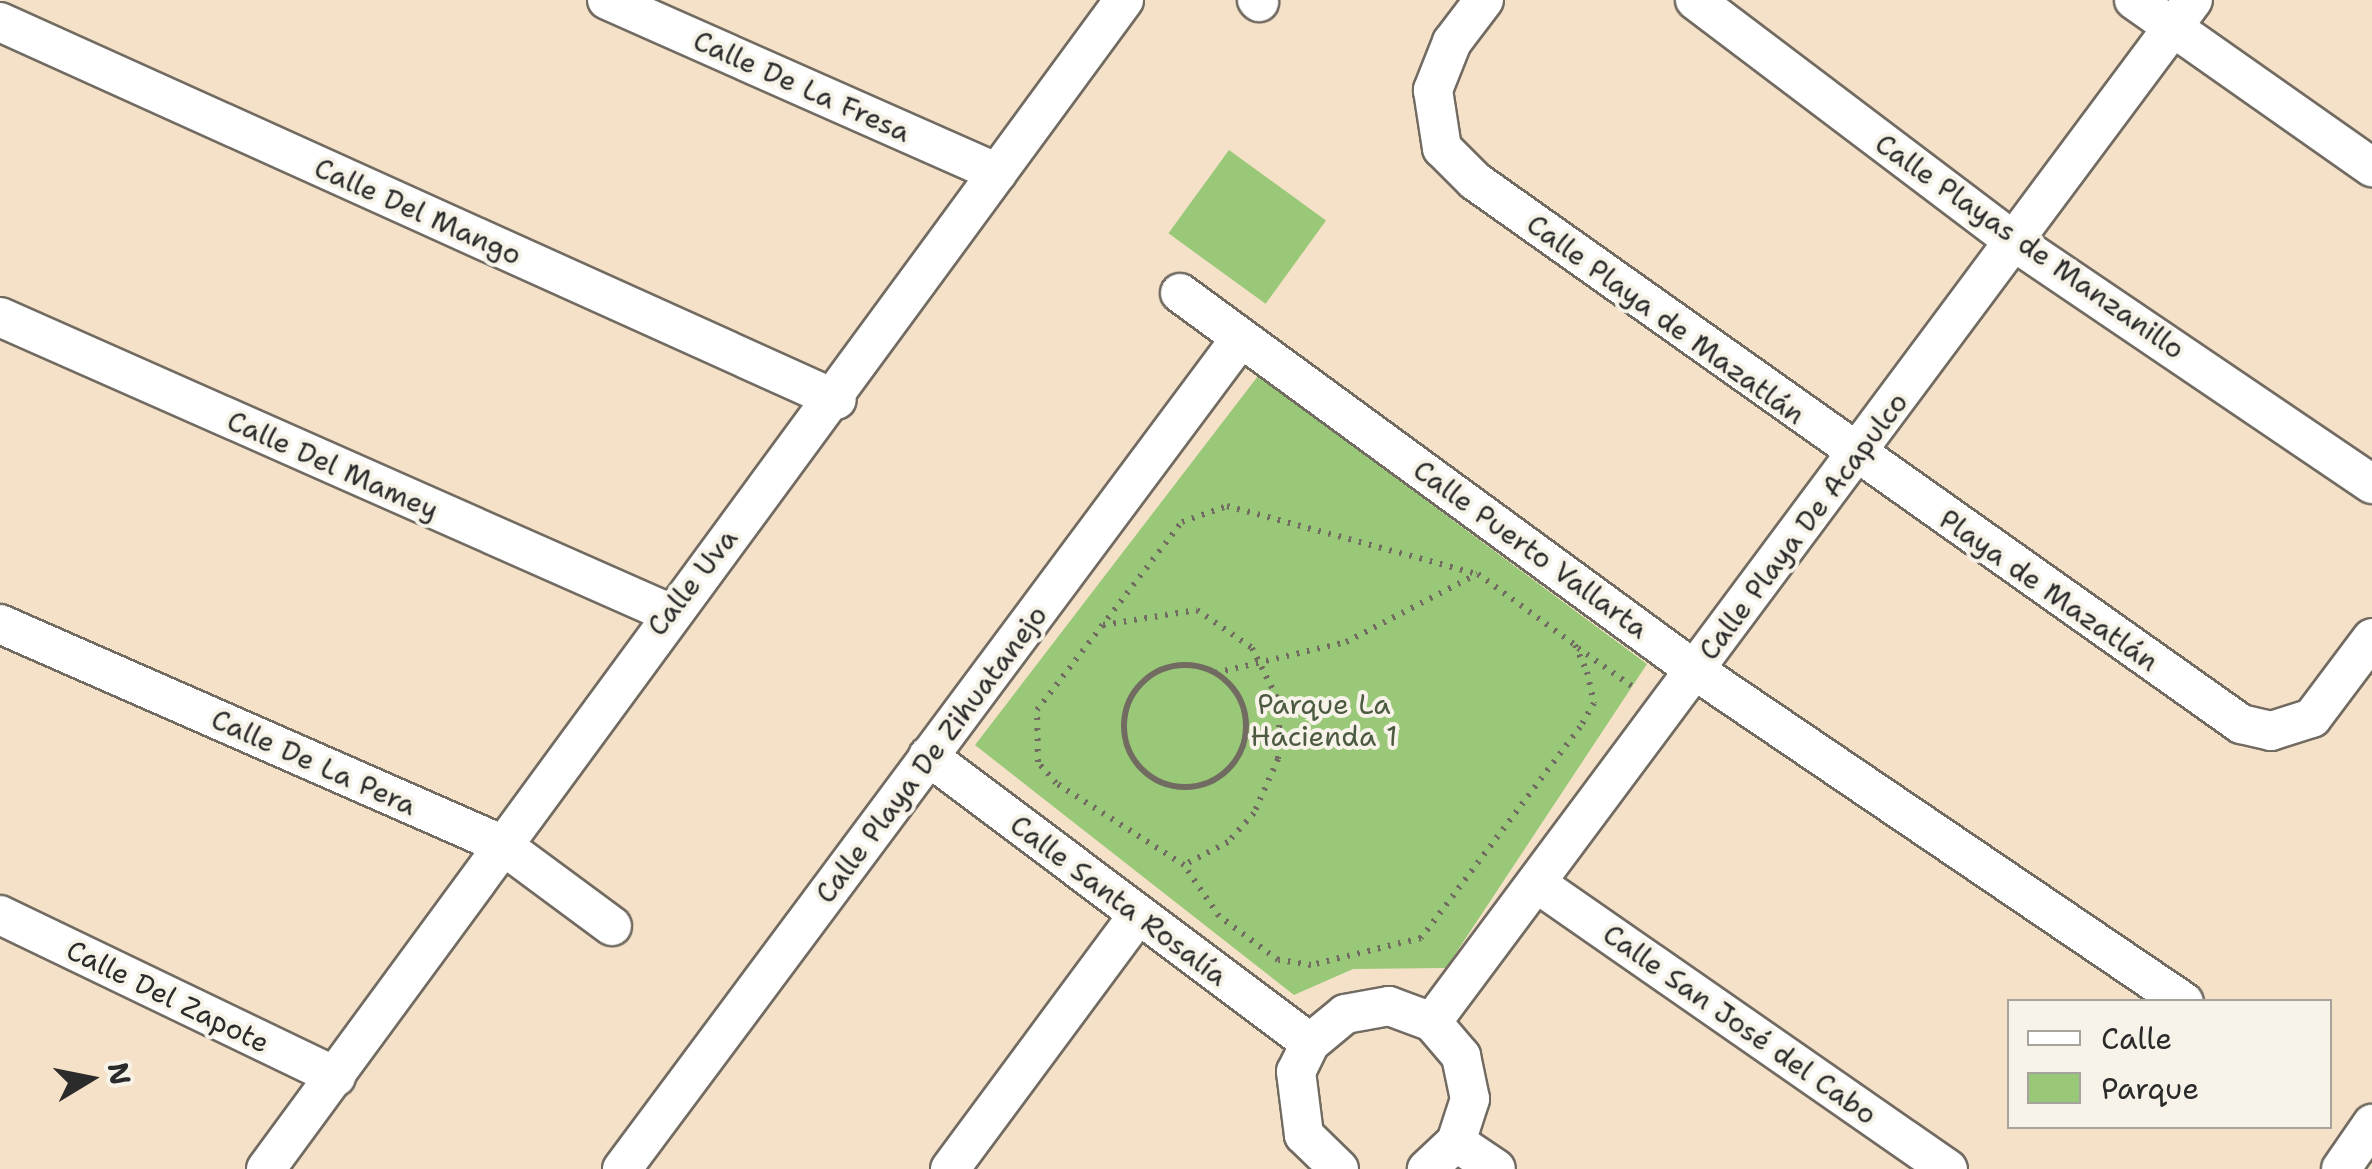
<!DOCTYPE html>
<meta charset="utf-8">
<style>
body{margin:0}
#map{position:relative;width:2372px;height:1169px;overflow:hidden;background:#f5e1c8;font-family:"Shantell Sans",sans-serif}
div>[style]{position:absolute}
.green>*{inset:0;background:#99c978;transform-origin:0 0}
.path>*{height:6px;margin-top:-3px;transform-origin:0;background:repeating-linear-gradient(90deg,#726b62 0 2.5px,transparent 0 10.5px)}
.path>.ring{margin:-3px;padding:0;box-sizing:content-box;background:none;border:6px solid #726b62;border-radius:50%}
.roads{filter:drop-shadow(2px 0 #726b62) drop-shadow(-2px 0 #726b62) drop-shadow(0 2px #726b62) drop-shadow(0 -2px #726b62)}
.minor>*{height:38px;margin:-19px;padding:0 19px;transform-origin:19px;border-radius:19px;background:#fff}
span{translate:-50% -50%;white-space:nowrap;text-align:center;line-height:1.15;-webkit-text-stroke:8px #f7f3e8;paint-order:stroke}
.street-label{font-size:28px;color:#2b2b2b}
.park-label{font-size:28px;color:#4c5a42}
.legend{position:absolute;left:2007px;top:999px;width:325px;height:130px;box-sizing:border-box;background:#f7f3e8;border:2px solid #a5a39c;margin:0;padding:12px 18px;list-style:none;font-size:30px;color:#2b2b2b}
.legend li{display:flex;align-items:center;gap:20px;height:50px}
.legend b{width:50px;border:2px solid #a5a39c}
.north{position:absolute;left:40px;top:1029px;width:100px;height:100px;-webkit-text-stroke:8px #f7f3e8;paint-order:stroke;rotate:80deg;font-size:28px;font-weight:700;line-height:40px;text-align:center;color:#2b2b2b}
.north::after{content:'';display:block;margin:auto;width:35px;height:45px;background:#2b2b2b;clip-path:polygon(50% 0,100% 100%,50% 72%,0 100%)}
</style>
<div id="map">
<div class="green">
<i style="left:1229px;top:150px;width:120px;height:103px;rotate:36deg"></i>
<i style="clip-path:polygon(1258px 376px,1647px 664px,1446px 968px,1353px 969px,1294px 995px,975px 745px)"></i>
</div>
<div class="path">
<i style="left:1227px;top:506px;width:260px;rotate:15.2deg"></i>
<i style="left:1478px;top:574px;width:120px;rotate:36.2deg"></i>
<i style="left:1575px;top:645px;width:30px;rotate:66deg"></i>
<i style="left:1587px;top:672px;width:32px;rotate:77deg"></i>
<i style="left:1594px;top:703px;width:28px;rotate:120deg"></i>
<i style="left:1580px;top:727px;width:264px;rotate:127deg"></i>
<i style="left:1421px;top:938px;width:113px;rotate:166.2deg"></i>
<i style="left:1311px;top:965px;width:33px;rotate:-171deg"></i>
<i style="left:1278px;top:960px;width:74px;rotate:-143.3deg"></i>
<i style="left:1219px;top:916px;width:62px;rotate:-124.5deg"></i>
<i style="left:1184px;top:865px;width:152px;rotate:-147.4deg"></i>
<i style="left:1056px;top:783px;width:28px;rotate:-131deg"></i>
<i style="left:1038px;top:762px;width:52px;rotate:-91.1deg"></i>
<i style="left:1037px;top:710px;width:237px;rotate:-52.4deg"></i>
<i style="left:1182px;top:522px;width:48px;rotate:-19.6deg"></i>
<i style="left:1103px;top:625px;width:95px;rotate:-9.1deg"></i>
<i style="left:1197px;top:610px;width:67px;rotate:34.6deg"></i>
<i style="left:1252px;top:648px;width:63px;rotate:63.4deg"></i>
<i style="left:1280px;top:704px;width:55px;rotate:92.1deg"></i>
<i style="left:1278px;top:759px;width:59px;rotate:114deg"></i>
<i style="left:1254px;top:813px;width:39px;rotate:132deg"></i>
<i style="left:1228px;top:842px;width:50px;rotate:152.4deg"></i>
<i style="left:1578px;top:648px;width:71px;rotate:35.3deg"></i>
<i class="ring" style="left:1124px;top:665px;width:116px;height:116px"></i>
<i style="left:1215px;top:673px;width:135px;rotate:-13.3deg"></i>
<i style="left:1346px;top:642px;width:148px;rotate:-27.4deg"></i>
</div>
<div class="roads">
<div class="minor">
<i style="left:607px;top:0;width:427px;rotate:23.9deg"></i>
<i style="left:1257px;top:0;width:3px;rotate:45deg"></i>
<i style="left:1484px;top:0;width:53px;rotate:127.3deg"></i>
<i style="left:1452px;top:42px;width:52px;rotate:111.6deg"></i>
<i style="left:1433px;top:90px;width:59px;rotate:81.2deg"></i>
<i style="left:1442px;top:148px;width:47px;rotate:45deg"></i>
<i style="left:1475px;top:181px;width:939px;rotate:35.33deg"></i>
<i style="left:2241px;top:724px;width:31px;rotate:13deg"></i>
<i style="left:2271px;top:731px;width:43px;rotate:-17.6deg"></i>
<i style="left:2312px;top:718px;width:100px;rotate:-53.1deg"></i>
<i style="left:1695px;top:0;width:403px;rotate:37.1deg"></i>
<i style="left:2016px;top:243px;width:430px;rotate:34.1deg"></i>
<i style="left:2134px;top:0;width:291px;rotate:35.1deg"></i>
<i style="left:0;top:22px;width:918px;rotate:24.3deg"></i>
<i style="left:1180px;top:293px;width:636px;rotate:36.24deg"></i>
<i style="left:1693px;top:669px;width:593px;rotate:34.15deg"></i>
<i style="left:0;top:317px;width:729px;rotate:23.86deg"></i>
<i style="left:0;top:624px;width:547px;rotate:23.71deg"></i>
<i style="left:501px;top:844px;width:138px;rotate:36.5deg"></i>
<i style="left:928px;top:756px;width:478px;rotate:36.9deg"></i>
<i style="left:1539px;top:885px;width:498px;rotate:34.8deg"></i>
<i style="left:0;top:915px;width:373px;rotate:25.7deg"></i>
<i style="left:1432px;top:1022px;width:1274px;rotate:-53.33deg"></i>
<i style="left:1456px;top:1142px;width:48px;rotate:34deg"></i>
<i style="left:266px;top:1169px;width:1450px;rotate:-53.72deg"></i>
<i style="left:622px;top:1169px;width:1035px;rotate:-53.33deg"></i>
<i style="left:950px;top:1169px;width:317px;rotate:-53.5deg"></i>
<i style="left:1339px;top:1169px;width:49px;rotate:-135.8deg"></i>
<i style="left:1304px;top:1135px;width:64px;rotate:-97.2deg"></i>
<i style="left:1296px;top:1072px;width:32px;rotate:-64deg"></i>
<i style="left:1310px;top:1043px;width:45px;rotate:-39.6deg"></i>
<i style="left:1345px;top:1014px;width:45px;rotate:-10.3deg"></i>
<i style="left:1389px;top:1006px;width:46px;rotate:20.4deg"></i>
<i style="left:1432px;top:1022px;width:45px;rotate:49.5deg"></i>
<i style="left:1461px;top:1056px;width:44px;rotate:78.2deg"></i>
<i style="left:1470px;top:1099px;width:45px;rotate:108deg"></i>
<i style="left:1456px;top:1142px;width:40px;rotate:137deg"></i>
<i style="left:2341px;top:1169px;width:55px;rotate:-55.4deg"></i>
</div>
</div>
<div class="street-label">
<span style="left:802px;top:86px;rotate:24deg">Calle De La Fresa</span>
<span style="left:418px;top:211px;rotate:24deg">Calle Del Mango</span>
<span style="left:2030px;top:246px;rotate:35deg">Calle Playas de Manzanillo</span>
<span style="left:1666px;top:319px;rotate:36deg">Calle Playa de Mazatlán</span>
<span style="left:333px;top:465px;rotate:24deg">Calle Del Mamey</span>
<span style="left:1803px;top:526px;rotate:-53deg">Calle Playa De Acapulco</span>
<span style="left:1531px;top:549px;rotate:36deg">Calle Puerto Vallarta</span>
<span style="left:692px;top:582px;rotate:-52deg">Calle Uva</span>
<span style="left:2049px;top:590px;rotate:35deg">Playa de Mazatlán</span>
<span style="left:931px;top:754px;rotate:-53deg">Calle Playa De Zihuatanejo</span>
<span style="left:314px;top:762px;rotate:24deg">Calle De La Pera</span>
<span style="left:1119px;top:900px;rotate:37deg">Calle Santa Rosalía</span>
<span style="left:168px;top:996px;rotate:26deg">Calle Del Zapote</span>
<span style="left:1740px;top:1024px;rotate:35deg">Calle San José del Cabo</span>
</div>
<div class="park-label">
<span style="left:1324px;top:720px">Parque La<br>Hacienda 1</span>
</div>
<ul class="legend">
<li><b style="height:12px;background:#fff"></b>Calle</li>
<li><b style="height:28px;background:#99c978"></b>Parque</li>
</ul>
<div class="north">N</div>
</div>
